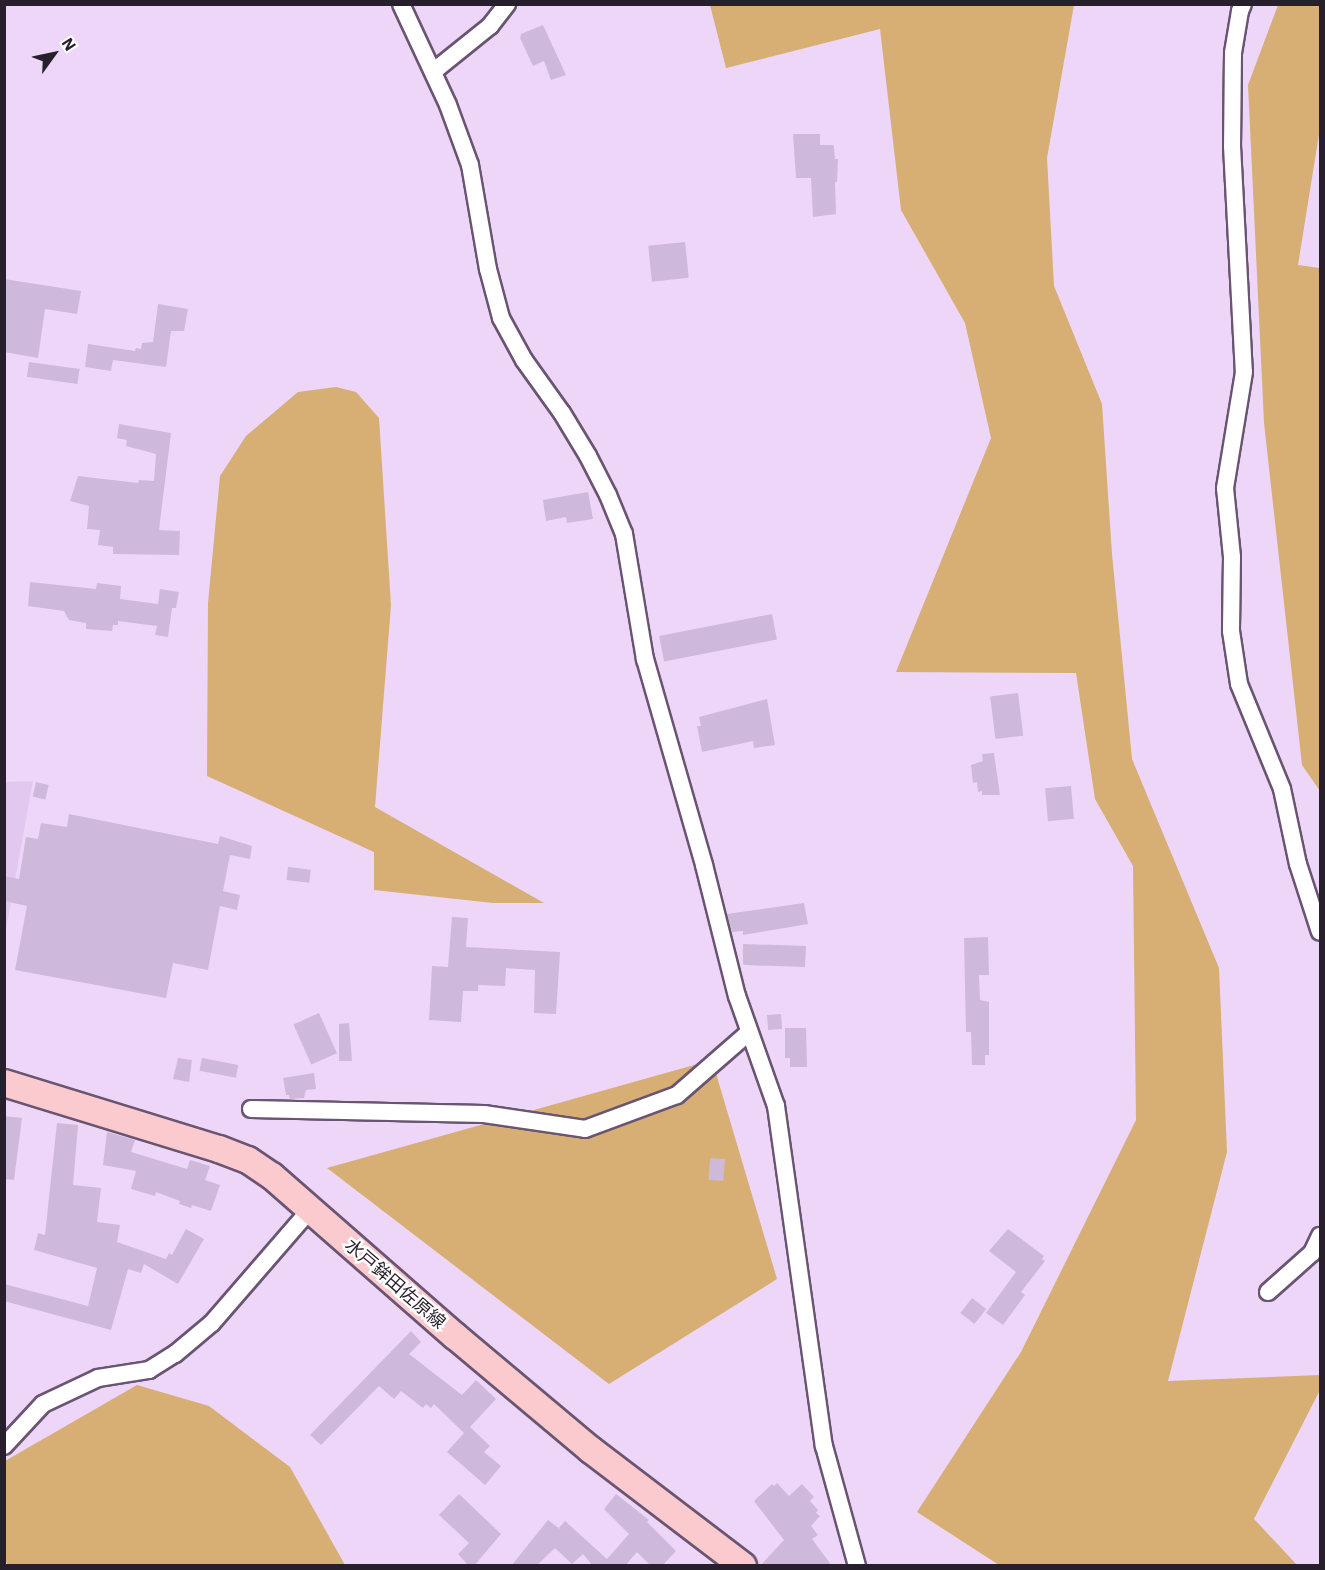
<!DOCTYPE html>
<meta charset="utf-8">
<style>
body{margin:0}
#map{position:relative;width:1325px;height:1570px;overflow:hidden;background:#edd6f8;font-family:"IBM Plex Sans","Noto Sans JP",sans-serif}
div>[style]{position:absolute}
.built>*{inset:0;background:#e2c8ef}
.green>*{inset:0;background:#d7ae74}
.building>*{inset:0;background:#cfb9da;transform-origin:0 0}
.roads{filter:drop-shadow(2px 0 #695572) drop-shadow(-2px 0 #695572) drop-shadow(0 2px #695572) drop-shadow(0 -2px #695572)}
.street>*{height:16px;margin:-8px;padding:0 8px;transform-origin:8px;border-radius:8px;background:#fff}
.primary>*{height:26px;margin:-13px;padding:0 13px;transform-origin:13px;border-radius:13px;background:#fbcace}
span{translate:-50% -50%;white-space:nowrap;text-align:center;line-height:1.15;-webkit-text-stroke:5px #fff;paint-order:stroke}
.street-label{font-size:18px;color:#281f2c}
.frame{position:absolute;inset:0;border:6px solid #281f2c;pointer-events:none}
.north{position:absolute;left:24px;top:24px;width:60px;height:60px;-webkit-text-stroke:4px #fff;paint-order:stroke;rotate:57deg;font-size:16px;font-weight:700;line-height:24px;text-align:center;color:#281f2c}
.north::after{content:'';display:block;margin:auto;width:21px;height:27px;background:#281f2c;clip-path:polygon(50% 0,100% 100%,50% 72%,0 100%)}
</style>
<div id="map">
<div class="built">
<i style="clip-path:polygon(33px 781px,5px 935px,5px 782px)"></i>
</div>
<div class="green">
<i style="clip-path:polygon(710px 5px,1074px 5px,1047px 158px,1054px 286px,1102px 404px,1112px 554px,1132px 759px,1219px 968px,1227px 1152px,1168px 1381px,1320px 1375px,1320px 1390px,1254px 1519px,1297px 1565px,999px 1565px,917px 1512px,1021px 1352px,1136px 1120px,1133px 866px,1095px 799px,1076px 673px,896px 672px,991px 438px,965px 323px,901px 210px,880px 29px,726px 68px)"></i>
<i style="clip-path:polygon(1278px 5px,1320px 5px,1320px 128px,1298px 265px,1320px 268px,1320px 791px,1302px 765px,1264px 423px,1248px 85px)"></i>
<i style="clip-path:polygon(336px 387px,356px 392px,379px 418px,391px 605px,375px 807px,544px 903px,493px 903px,374px 890px,374px 852px,207px 776px,208px 603px,220px 476px,246px 436px,298px 392px)"></i>
<i style="clip-path:polygon(712px 1060px,777px 1279px,609px 1384px,327px 1168px)"></i>
<i style="clip-path:polygon(137px 1385px,209px 1406px,290px 1467px,345px 1565px,8px 1565px,4px 1559px,5px 1461px)"></i>
</div>
<div class="building">
<i style="clip-path:polygon(543px 25px,566px 75px,551px 80px,544px 61px,533px 66px,520px 38px,521px 34px)"></i>
<i style="clip-path:polygon(793px 134px,820px 134px,820px 145px,833px 145px,834px 147px,835px 159px,838px 159px,837px 182px,835px 182px,836px 214px,813px 217px,811px 178px,796px 178px)"></i>
<i style="left:685px;top:242px;width:36px;height:37px;rotate:84deg"></i>
<i style="clip-path:polygon(4px 279px,81px 291px,77px 314px,45px 309px,38px 358px,4px 352px)"></i>
<i style="clip-path:polygon(158px 304px,188px 309px,184px 331px,171px 331px,166px 367px,113px 360px,111px 371px,85px 367px,88px 344px,135px 351px,136px 348px,141px 349px,142px 343px,153px 342px)"></i>
<i style="left:29px;top:362px;width:51px;height:15px;rotate:8deg"></i>
<i style="clip-path:polygon(119px 424px,171px 433px,159px 530px,180px 531px,179px 555px,113px 554px,113px 547px,98px 545px,100px 530px,87px 529px,89px 506px,70px 501px,78px 476px,138px 483px,139px 480px,154px 481px,156px 454px,126px 446px,127px 440px,117px 438px)"></i>
<i style="clip-path:polygon(588px 492px,593px 519px,567px 523px,566px 517px,546px 521px,543px 500px)"></i>
<i style="clip-path:polygon(30px 582px,96px 589px,97px 583px,121px 586px,120px 599px,158px 604px,160px 589px,179px 592px,176px 608px,172px 608px,168px 637px,155px 635px,157px 626px,118px 621px,118px 625px,113px 625px,112px 631px,86px 629px,86px 623px,69px 620px,64px 611px,28px 606px)"></i>
<i style="left:772px;top:614px;width:26px;height:115px;rotate:79deg"></i>
<i style="left:1018px;top:693px;width:43px;height:28px;rotate:83deg"></i>
<i style="clip-path:polygon(767px 699px,775px 745px,754px 748px,753px 741px,702px 752px,697px 726px,701px 726px,699px 717px)"></i>
<i style="clip-path:polygon(994px 753px,1000px 795px,982px 795px,982px 791px,978px 792px,977px 782px,973px 783px,971px 765px,983px 761px,982px 754px)"></i>
<i style="left:36px;top:782px;width:13px;height:15px;rotate:13deg"></i>
<i style="left:1071px;top:786px;width:33px;height:26px;rotate:85deg"></i>
<i style="clip-path:polygon(69px 814px,218px 844px,220px 836px,252px 846px,250px 859px,230px 855px,223px 891px,240px 895px,237px 910px,220px 906px,208px 970px,173px 963px,166px 998px,15px 970px,27px 906px,4px 901px,4px 876px,19px 879px,26px 837px,38px 839px,41px 823px,67px 827px)"></i>
<i style="left:288px;top:867px;width:23px;height:13px;rotate:7deg"></i>
<i style="clip-path:polygon(804px 903px,808px 924px,743px 935px,743px 931px,732px 932px,727px 914px)"></i>
<i style="clip-path:polygon(452px 917px,468px 918px,466px 947px,560px 952px,556px 1014px,534px 1013px,535px 970px,506px 968px,505px 986px,478px 985px,478px 991px,463px 991px,461px 1022px,429px 1020px,432px 966px,448px 967px)"></i>
<i style="clip-path:polygon(988px 937px,989px 975px,979px 975px,980px 1000px,989px 1002px,989px 1055px,985px 1055px,985px 1065px,972px 1065px,971px 1032px,966px 1032px,964px 938px)"></i>
<i style="clip-path:polygon(743px 944px,806px 946px,805px 967px,745px 965px,743px 964px)"></i>
<i style="left:319px;top:1013px;width:44px;height:28px;rotate:66deg"></i>
<i style="left:781px;top:1014px;width:15px;height:14px;rotate:86deg"></i>
<i style="clip-path:polygon(349px 1023px,352px 1061px,339px 1061px,339px 1024px)"></i>
<i style="clip-path:polygon(785px 1028px,806px 1028px,807px 1067px,790px 1067px,790px 1058px,785px 1058px)"></i>
<i style="clip-path:polygon(178px 1058px,192px 1060px,189px 1082px,173px 1079px)"></i>
<i style="left:202px;top:1058px;width:37px;height:13px;rotate:11deg"></i>
<i style="clip-path:polygon(314px 1073px,316px 1089px,306px 1090px,304px 1098px,290px 1099px,289px 1095px,286px 1095px,283px 1078px)"></i>
<i style="clip-path:polygon(4px 1116px,22px 1118px,14px 1180px,4px 1179px)"></i>
<i style="clip-path:polygon(57px 1123px,78px 1125px,73px 1185px,101px 1188px,97px 1222px,120px 1225px,117px 1242px,166px 1259px,169px 1253px,172px 1255px,186px 1229px,204px 1239px,178px 1284px,144px 1264px,141px 1273px,128px 1269px,111px 1330px,4px 1301px,4px 1284px,88px 1306px,97px 1268px,34px 1250px,38px 1233px,45px 1235px)"></i>
<i style="clip-path:polygon(107px 1132px,135px 1140px,131px 1152px,187px 1169px,190px 1160px,210px 1166px,205px 1180px,220px 1185px,211px 1211px,192px 1205px,191px 1208px,179px 1204px,180px 1201px,156px 1192px,155px 1196px,131px 1189px,136px 1171px,103px 1165px)"></i>
<i style="left:710px;top:1158px;width:15px;height:22px;rotate:4deg"></i>
<i style="clip-path:polygon(1008px 1229px,1044px 1256px,1042px 1259px,1045px 1261px,1021px 1292px,1025px 1295px,1003px 1325px,986px 1313px,1016px 1272px,989px 1251px)"></i>
<i style="left:972px;top:1298px;width:18px;height:19px;rotate:38deg"></i>
<i style="clip-path:polygon(411px 1331px,421px 1342px,409px 1354px,462px 1395px,476px 1380px,496px 1399px,470px 1427px,490px 1446px,484px 1452px,501px 1466px,485px 1485px,447px 1452px,464px 1433px,434px 1404px,431px 1408px,426px 1404px,423px 1408px,401px 1391px,394px 1399px,379px 1386px,321px 1445px,310px 1435px)"></i>
<i style="clip-path:polygon(777px 1483px,789px 1496px,802px 1484px,814px 1497px,810px 1501px,818px 1510px,816px 1513px,820px 1516px,811px 1526px,818px 1535px,812px 1539px,832px 1566px,760px 1566px,784px 1540px,754px 1501px,772px 1484px,774px 1486px)"></i>
<i style="clip-path:polygon(459px 1494px,501px 1534px,474px 1566px,469px 1566px,458px 1554px,469px 1543px,439px 1515px)"></i>
<i style="clip-path:polygon(616px 1494px,649px 1520px,647px 1522px,676px 1551px,662px 1566px,651px 1566px,637px 1552px,625px 1566px,593px 1566px,583px 1554px,572px 1564px,555px 1548px,536px 1566px,511px 1566px,548px 1520px,561px 1530px,559px 1528px,565px 1521px,607px 1559px,629px 1534px,604px 1509px)"></i>
</div>
<div class="roads">
<div class="street">
<i style="left:401px;top:4px;width:111px;rotate:65deg"></i>
<i style="left:448px;top:105px;width:64px;rotate:69.9deg"></i>
<i style="left:470px;top:165px;width:106px;rotate:80.2deg"></i>
<i style="left:488px;top:269px;width:51px;rotate:75.1deg"></i>
<i style="left:501px;top:318px;width:48px;rotate:61.3deg"></i>
<i style="left:524px;top:360px;width:65px;rotate:54.4deg"></i>
<i style="left:562px;top:413px;width:50px;rotate:58.8deg"></i>
<i style="left:588px;top:456px;width:44px;rotate:62.9deg"></i>
<i style="left:608px;top:495px;width:42px;rotate:67.7deg"></i>
<i style="left:624px;top:534px;width:127px;rotate:80.5deg"></i>
<i style="left:645px;top:659px;width:214px;rotate:74deg"></i>
<i style="left:704px;top:865px;width:135px;rotate:75.9deg"></i>
<i style="left:737px;top:996px;width:117px;rotate:70.5deg"></i>
<i style="left:776px;top:1106px;width:343px;rotate:82deg"></i>
<i style="left:824px;top:1446px;width:124px;rotate:74.6deg"></i>
<i style="left:1243px;top:4px;width:8px;rotate:113deg"></i>
<i style="left:1240px;top:11px;width:43px;rotate:99.5deg"></i>
<i style="left:1233px;top:53px;width:93px;rotate:90.6deg"></i>
<i style="left:1232px;top:146px;width:226px;rotate:87deg"></i>
<i style="left:1244px;top:372px;width:118px;rotate:99.3deg"></i>
<i style="left:1225px;top:488px;width:69px;rotate:84.2deg"></i>
<i style="left:1232px;top:557px;width:74px;rotate:90.8deg"></i>
<i style="left:1231px;top:631px;width:54px;rotate:81.4deg"></i>
<i style="left:1239px;top:684px;width:113px;rotate:67.7deg"></i>
<i style="left:1282px;top:789px;width:77px;rotate:78deg"></i>
<i style="left:1298px;top:864px;width:71px;rotate:72.1deg"></i>
<i style="left:434px;top:71px;width:72px;rotate:-38.8deg"></i>
<i style="left:490px;top:26px;width:28px;rotate:-52deg"></i>
<i style="left:251px;top:1109px;width:233px;rotate:1.2deg"></i>
<i style="left:484px;top:1114px;width:102px;rotate:8.4deg"></i>
<i style="left:585px;top:1129px;width:98px;rotate:-20.3deg"></i>
<i style="left:677px;top:1095px;width:94px;rotate:-41.1deg"></i>
<i style="left:1268px;top:1292px;width:59px;rotate:-41.6deg"></i>
<i style="left:1312px;top:1253px;width:19px;rotate:-65deg"></i>
<i style="left:4px;top:1446px;width:57px;rotate:-47.1deg"></i>
<i style="left:43px;top:1404px;width:61px;rotate:-25.3deg"></i>
<i style="left:98px;top:1378px;width:52px;rotate:-8.9deg"></i>
<i style="left:149px;top:1370px;width:31px;rotate:-32deg"></i>
<i style="left:175px;top:1354px;width:48px;rotate:-40deg"></i>
<i style="left:212px;top:1323px;width:150px;rotate:-49.1deg"></i>
</div>
<div class="primary">
<i style="left:4px;top:1083px;width:225px;rotate:17.1deg"></i>
<i style="left:219px;top:1149px;width:31px;rotate:21deg"></i>
<i style="left:248px;top:1160px;width:29px;rotate:34deg"></i>
<i style="left:272px;top:1176px;width:243px;rotate:41.2deg"></i>
<i style="left:455px;top:1336px;width:177px;rotate:40deg"></i>
<i style="left:591px;top:1450px;width:191px;rotate:37.3deg"></i>
</div>
</div>
<div class="street-label">
<span style="left:395px;top:1284px;rotate:41deg">水戸鉾田佐原線</span>
</div>
<div class="frame"></div>
<div class="north">N</div>
</div>
